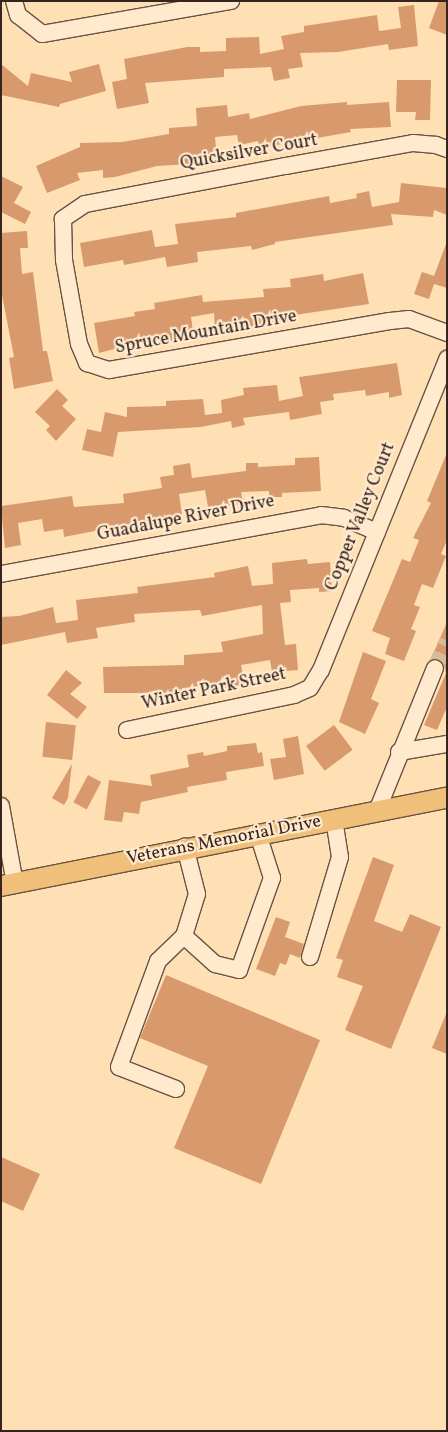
<!DOCTYPE html>
<style>
body{margin:0}
#map{position:relative;width:448px;height:1432px;overflow:hidden;background:#ffdfb4;font-family:Vollkorn,serif}
div>[style]{position:absolute}
[style*='--x']{left:calc(var(--x)*1px);top:calc(var(--y)*1px);width:calc(var(--w)*1px);rotate:calc(var(--a)*1deg)}
.building>*{inset:0;background:#d89a6d;transform-origin:0 0}
.minor-tunnel>*{height:16px;margin-top:-8px;transform-origin:0;background:repeating-linear-gradient(90deg,#d7ba96 0 16px,transparent 0 24px)}
.roads{filter:drop-shadow(1px 0 #685344) drop-shadow(-1px 0 #685344) drop-shadow(0 1px #685344) drop-shadow(0 -1px #685344)}
.minor>*{height:16px;margin:-8px;padding:0 8px;transform-origin:8px;border-radius:8px;background:#ffeace}
.major>*{height:20px;margin:-10px;padding:0 10px;transform-origin:10px;border-radius:10px;background:#f0c07a}
span{translate:-50% -50%;white-space:nowrap;text-align:center;line-height:1.15;-webkit-text-stroke:4.5px #ffeace;paint-order:stroke}
.street-label{font-size:18px;color:#36241e}
.frame{position:absolute;inset:0;border:2px solid #36241e;pointer-events:none}
</style>
<div id="map">
<div class="building">
<div style="clip-path:polygon(439px 1px,447px 1px,447px 35px,429px 28px)"></div>
<div style="clip-path:polygon(414px 5px,418px 46px,389px 50px,388px 44px,338px 52px,300px 53px,303px 67px,288px 69px,290px 78px,274px 81px,271px 67px,224px 69px,224px 77px,145px 83px,149px 103px,117px 109px,112px 82px,127px 79px,124px 59px,187px 47px,200px 47px,200px 52px,226px 51px,226px 38px,259px 37px,260px 54px,284px 49px,281px 36px,304px 32px,304px 26px,377px 15px,379px 31px,401px 28px,398px 7px)"></div>
<div style="clip-path:polygon(1px 64px,28px 86px,31px 73px,72px 82px,69px 72px,99px 64px,106px 91px,60px 104px,59px 107px,1px 95px)"></div>
<div style="clip-path:polygon(397px 80px,431px 80px,430px 120px,415px 120px,416px 112px,396px 112px)"></div>
<div style="clip-path:polygon(347px 102px,347px 105px,389px 102px,391px 127px,350px 129px,351px 132px,260px 148px,258px 141px,239px 145px,237px 135px,215px 137px,217px 158px,191px 160px,191px 164px,157px 166px,115px 177px,103px 178px,103px 170px,77px 173px,80px 180px,47px 193px,36px 166px,80px 147px,80px 143px,122px 142px,169px 134px,169px 128px,197px 126px,196px 108px,227px 105px,228px 117px,249px 113px,250px 119px,301px 106px)"></div>
<div style="clip-path:polygon(1px 176px,23px 187px,14px 203px,31px 212px,25px 224px,1px 212px)"></div>
<div style="clip-path:polygon(401px 183px,447px 188px,447px 215px,434px 210px,433px 217px,391px 214px,393px 225px,275px 242px,275px 244px,252px 250px,251px 246px,197px 252px,198px 262px,167px 267px,165px 257px,124px 265px,123px 260px,84px 267px,80px 243px,152px 230px,155px 247px,178px 244px,175px 224px,236px 217px,236px 213px,329px 196px,330px 203px,357px 198px,356px 194px,369px 191px,372px 207px,399px 202px)"></div>
<div style="clip-path:polygon(27px 231px,28px 248px,20px 248px,22px 274px,33px 272px,43px 351px,47px 351px,53px 381px,14px 389px,9px 358px,14px 357px,1px 290px,1px 233px)"></div>
<div style="clip-path:polygon(446px 244px,447px 288px,434px 284px,429px 299px,414px 294px,422px 272px,434px 276px)"></div>
<div style="clip-path:polygon(363px 273px,369px 304px,288px 316px,289px 322px,238px 328px,237px 325px,215px 327px,214px 313px,191px 317px,194px 338px,159px 343px,158px 335px,133px 339px,134px 344px,99px 353px,94px 323px,135px 316px,134px 312px,155px 309px,154px 303px,202px 295px,203px 302px,264px 297px,263px 289px,291px 287px,290px 279px,323px 274px,324px 281px)"></div>
<div style="clip-path:polygon(397px 363px,402px 395px,389px 398px,389px 392px,366px 396px,365px 390px,333px 394px,334px 400px,320px 402px,322px 414px,290px 420px,289px 412px,243px 418px,245px 425px,232px 428px,231px 421px,201px 427px,118px 432px,113px 457px,82px 450px,87px 429px,101px 432px,105px 412px,127px 417px,127px 407px,166px 406px,166px 401px,203px 399px,205px 415px,222px 413px,221px 400px,244px 395px,243px 388px,277px 385px,279px 401px,303px 396px,299px 377px)"></div>
<div style="clip-path:polygon(57px 389px,68px 400px,62px 406px,76px 419px,56px 441px,46px 430px,50px 426px,35px 412px)"></div>
<div style="clip-path:polygon(446px 455px,447px 540px,441px 554px,446px 556px,433px 588px,422px 584px,414px 605px,420px 607px,411px 629px,416px 631px,404px 661px,385px 654px,390px 638px,372px 631px,402px 559px,410px 562px,419px 540px,413px 538px,431px 503px,427px 501px)"></div>
<div style="clip-path:polygon(319px 457px,321px 491px,282px 493px,282px 497px,269px 497px,269px 491px,241px 492px,243px 504px,208px 507px,205px 490px,179px 494px,182px 514px,64px 537px,63px 529px,44px 532px,42px 519px,18px 523px,21px 545px,5px 548px,1px 506px,72px 496px,74px 507px,124px 503px,123px 494px,162px 488px,160px 477px,174px 475px,173px 466px,190px 463px,192px 478px,246px 471px,246px 463px,258px 463px,258px 467px,295px 465px,295px 458px)"></div>
<div style="clip-path:polygon(307px 559px,308px 564px,330px 562px,332px 591px,319px 592px,319px 588px,290px 590px,291px 602px,280px 603px,285px 645px,296px 644px,298px 670px,272px 672px,270px 660px,241px 665px,245px 684px,216px 690px,208px 691px,207px 686px,182px 688px,183px 693px,104px 693px,103px 667px,184px 665px,184px 655px,223px 652px,221px 642px,263px 634px,262px 605px,202px 616px,200px 610px,134px 614px,135px 622px,96px 628px,98px 638px,67px 643px,65px 632px,1px 645px,1px 617px,19px 616px,53px 607px,56px 623px,78px 620px,76px 600px,138px 593px,137px 587px,215px 577px,214px 573px,248px 566px,252px 586px,273px 584px,272px 563px)"></div>
<div style="clip-path:polygon(447px 622px,447px 707px,437px 730px,424px 725px,446px 673px,443px 662px,431px 659px)"></div>
<div style="clip-path:polygon(363px 652px,386px 661px,371px 699px,379px 703px,365px 734px,339px 722px)"></div>
<div style="clip-path:polygon(66px 670px,82px 683px,70px 694px,87px 707px,77px 719px,47px 695px)"></div>
<div style="left:46px;top:722px;width:30px;height:35px;rotate:6deg"></div>
<div style="left:334px;top:725px;width:31px;height:35px;rotate:53deg"></div>
<div style="clip-path:polygon(298px 736px,304px 774px,274px 780px,270px 759px,286px 757px,283px 739px)"></div>
<div style="clip-path:polygon(256px 743px,258px 753px,262px 752px,264px 766px,226px 772px,227px 780px,187px 787px,188px 792px,141px 802px,139px 814px,124px 812px,122px 822px,104px 820px,109px 780px,152px 786px,150px 775px,189px 767px,187px 755px,203px 752px,204px 756px,227px 751px,227px 746px)"></div>
<div style="clip-path:polygon(72px 764px,68px 798px,64px 805px,52px 798px)"></div>
<div style="left:88px;top:775px;width:15px;height:31px;rotate:28deg"></div>
<div style="clip-path:polygon(373px 857px,394px 865px,374px 921px,402px 932px,410px 914px,441px 927px,391px 1049px,345px 1030px,363px 986px,337px 977px,343px 960px,336px 958px)"></div>
<div style="clip-path:polygon(276px 917px,290px 922px,285px 937px,304px 944px,300px 958px,290px 954px,286px 965px,280px 963px,275px 976px,256px 969px)"></div>
<div style="clip-path:polygon(166px 975px,320px 1040px,261px 1184px,174px 1148px,208px 1066px,140px 1038px)"></div>
<div style="clip-path:polygon(446px 1014px,447px 1014px,447px 1054px,432px 1048px)"></div>
<div style="clip-path:polygon(1px 1157px,40px 1174px,23px 1211px,1px 1201px)"></div>
</div>
<div class="minor-tunnel">
<div style="--x:435;--y:668;--w:30;--a:-66"></div>
</div>
<div class="roads">
<div class="minor">
<div style="--x:14;--y:1;--w:15;--a:74"></div>
<div style="--x:18;--y:15;--w:31;--a:38"></div>
<div style="--x:42;--y:34;--w:192;--a:-9.9"></div>
<div style="--x:447;--y:149;--w:12;--a:-160"></div>
<div style="--x:436;--y:145;--w:23;--a:-175"></div>
<div style="--x:413;--y:143;--w:130;--a:169.8"></div>
<div style="--x:285;--y:166;--w:204;--a:169.2"></div>
<div style="--x:85;--y:204;--w:27;--a:146"></div>
<div style="--x:63;--y:219;--w:41;--a:88.6"></div>
<div style="--x:64;--y:260;--w:85;--a:79.9"></div>
<div style="--x:79;--y:344;--w:21;--a:67"></div>
<div style="--x:87;--y:363;--w:23;--a:18"></div>
<div style="--x:109;--y:370;--w:285;--a:-9.9"></div>
<div style="--x:390;--y:321;--w:19;--a:-6"></div>
<div style="--x:409;--y:319;--w:40;--a:20.2"></div>
<div style="--x:1;--y:574;--w:325;--a:-10.4"></div>
<div style="--x:321;--y:515;--w:23;--a:7"></div>
<div style="--x:344;--y:518;--w:36;--a:23"></div>
<div style="--x:127;--y:730;--w:171;--a:-11.8"></div>
<div style="--x:294;--y:695;--w:17;--a:-24"></div>
<div style="--x:310;--y:688;--w:21;--a:-59"></div>
<div style="--x:321;--y:670;--w:336;--a:-67.9"></div>
<div style="--x:399;--y:752;--w:49;--a:-9.5"></div>
<div style="--x:1;--y:806;--w:79;--a:79.8"></div>
<div style="--x:377;--y:811;--w:154;--a:-67.9"></div>
<div style="--x:184;--y:936;--w:42;--a:42.1"></div>
<div style="--x:215;--y:964;--w:25;--a:14"></div>
<div style="--x:239;--y:970;--w:98;--a:-70.3"></div>
<div style="--x:272;--y:878;--w:46;--a:-107.7"></div>
<div style="--x:310;--y:957;--w:104;--a:-73.3"></div>
<div style="--x:340;--y:857;--w:38;--a:-99"></div>
<div style="--x:176;--y:1089;--w:61;--a:-158.9"></div>
<div style="--x:119;--y:1067;--w:113;--a:-69.8"></div>
<div style="--x:158;--y:961;--w:36;--a:-44"></div>
<div style="--x:184;--y:936;--w:44;--a:-72.8"></div>
<div style="--x:197;--y:894;--w:49;--a:-104.3"></div>
</div>
<div class="major">
<div style="--x:1;--y:886;--w:455;--a:-11.2"></div>
</div>
</div>
<div class="street-label">
<span style="left:249px;top:153px;rotate:-10deg">Quicksilver Court</span>
<span style="left:206px;top:333px;rotate:-10deg">Spruce Mountain Drive</span>
<span style="left:361px;top:517px;rotate:-68deg">Copper Valley Court</span>
<span style="left:186px;top:519px;rotate:-11deg">Guadalupe River Drive</span>
<span style="left:214px;top:690px;rotate:-12deg">Winter Park Street</span>
<span style="left:224px;top:841px;rotate:-11deg">Veterans Memorial Drive</span>
</div>
<div class="frame"></div>
</div>
